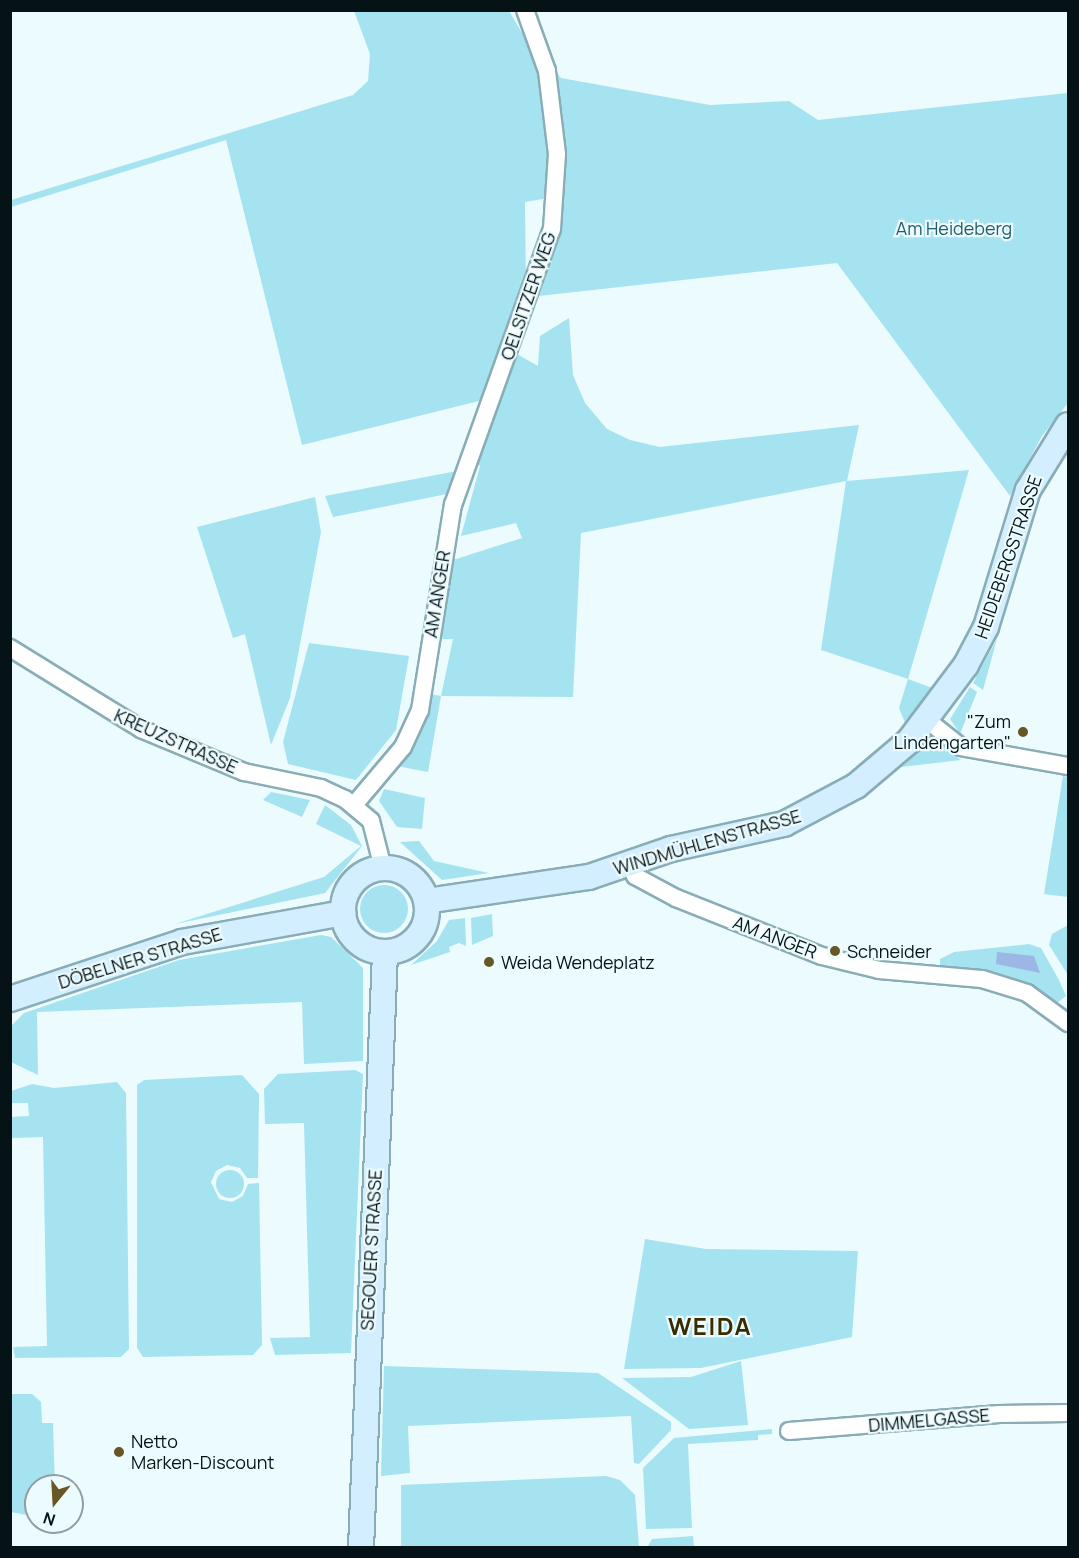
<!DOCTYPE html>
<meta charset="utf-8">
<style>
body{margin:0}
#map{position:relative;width:1079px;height:1558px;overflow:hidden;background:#ecfbfe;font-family:Manrope,sans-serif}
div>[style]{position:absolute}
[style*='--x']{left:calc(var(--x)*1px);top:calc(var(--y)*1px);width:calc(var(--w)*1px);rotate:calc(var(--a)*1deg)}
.green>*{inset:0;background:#a5e3f1}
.round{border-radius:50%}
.water>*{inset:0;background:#9cb7e6}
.roads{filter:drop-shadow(2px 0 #89adb6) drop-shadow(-2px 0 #89adb6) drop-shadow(0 2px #89adb6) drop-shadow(0 -2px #89adb6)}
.street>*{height:16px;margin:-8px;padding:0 8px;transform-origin:8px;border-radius:8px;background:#fff}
.secondary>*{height:24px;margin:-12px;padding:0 12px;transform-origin:12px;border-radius:12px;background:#d2eeff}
.secondary>.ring{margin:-12px;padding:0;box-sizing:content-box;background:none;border:24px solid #d2eeff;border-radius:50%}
.dots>*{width:16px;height:16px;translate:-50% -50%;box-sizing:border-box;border:3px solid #ecfbfe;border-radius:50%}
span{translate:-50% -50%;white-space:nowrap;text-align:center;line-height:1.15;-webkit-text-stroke:4.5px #ecfbfe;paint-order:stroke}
.park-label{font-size:18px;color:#235d69}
.street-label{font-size:18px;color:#061316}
.poi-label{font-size:18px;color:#061316}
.right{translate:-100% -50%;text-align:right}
.left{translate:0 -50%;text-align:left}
.district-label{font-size:24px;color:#382c01;font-weight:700;letter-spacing:1.5px}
.frame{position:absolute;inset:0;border:12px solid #061316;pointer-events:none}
.north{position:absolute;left:24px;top:1474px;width:60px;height:60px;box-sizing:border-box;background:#ecfbfe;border:2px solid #909ea1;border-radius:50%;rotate:198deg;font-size:16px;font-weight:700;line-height:24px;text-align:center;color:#061316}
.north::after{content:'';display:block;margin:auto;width:21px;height:27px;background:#665724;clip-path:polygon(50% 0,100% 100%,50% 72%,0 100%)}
</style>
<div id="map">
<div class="green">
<div style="clip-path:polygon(354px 11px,509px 11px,534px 53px,545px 103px,549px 198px,525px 202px,526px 289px,483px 400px,302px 445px,226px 140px,11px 207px,11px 200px,353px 95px,368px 81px,370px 54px)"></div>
<div style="clip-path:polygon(553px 68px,561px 78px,710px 105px,789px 101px,818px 120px,1068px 93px,1068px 403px,1042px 436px,1010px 496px,837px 263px,539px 296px,560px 234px,563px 202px,563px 116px)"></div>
<div style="clip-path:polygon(569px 318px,573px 375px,585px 403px,607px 429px,630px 440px,660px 447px,859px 425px,847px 481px,969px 470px,908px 679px,935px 689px,906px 725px,899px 708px,908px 679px,821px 650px,846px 481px,581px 533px,573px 697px,441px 696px,428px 772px,397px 766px,415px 744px,430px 694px,441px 696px,453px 639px,437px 639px,450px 561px,522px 538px,516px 523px,461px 536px,480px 466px,475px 461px,511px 366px,517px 354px,538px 366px,540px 336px)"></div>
<div style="clip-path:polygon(457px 471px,447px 494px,333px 517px,325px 496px)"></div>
<div style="clip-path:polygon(315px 497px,321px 532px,290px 698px,271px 745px,245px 634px,233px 638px,197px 527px)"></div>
<div style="clip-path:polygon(997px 639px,983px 690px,973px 683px)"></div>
<div style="clip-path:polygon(309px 643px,409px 656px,396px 730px,356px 780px,288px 764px,283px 742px)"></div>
<div style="clip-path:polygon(970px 687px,977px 692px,960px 734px,950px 719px)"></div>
<div style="clip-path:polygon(928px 743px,939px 744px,961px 760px,901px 767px)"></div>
<div style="clip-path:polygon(1063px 776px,1068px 777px,1068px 897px,1044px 894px)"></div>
<div style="clip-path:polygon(384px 789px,425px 798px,422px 829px,397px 827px,379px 801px)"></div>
<div style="clip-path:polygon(271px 792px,310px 800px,302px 817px,263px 800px)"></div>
<div style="clip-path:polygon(325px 805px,351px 825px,362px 846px,325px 893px,175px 924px,324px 877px,361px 846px,316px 824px)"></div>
<div style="clip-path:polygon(419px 841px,434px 861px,489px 873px,442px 880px,400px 842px)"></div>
<div class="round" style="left:360px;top:885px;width:48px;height:48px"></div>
<div style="clip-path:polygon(492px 914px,493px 936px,472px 945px,471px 918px)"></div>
<div style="clip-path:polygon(465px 918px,466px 946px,459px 943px,449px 947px,450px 952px,411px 965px,437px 941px,449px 920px)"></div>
<div style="clip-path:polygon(1068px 925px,1068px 975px,1049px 945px,1052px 934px)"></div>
<div style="clip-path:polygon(321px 935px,331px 937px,363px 968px,363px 1061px,304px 1064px,302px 1002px,37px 1012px,38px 1075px,11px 1062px,11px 1026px,24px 1013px,179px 960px)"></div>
<div style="clip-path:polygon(1029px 944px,1041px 948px,1059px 980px,1066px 996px,1057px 1003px,975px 970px,940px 966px,940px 959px,954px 952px)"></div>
<div style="clip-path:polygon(355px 1070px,363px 1074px,351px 1353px,275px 1355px,270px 1338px,310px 1337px,304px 1123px,265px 1124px,264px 1089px,278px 1074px)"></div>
<div style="clip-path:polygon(242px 1075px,259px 1094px,258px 1178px,247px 1178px,240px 1168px,227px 1165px,216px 1171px,211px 1182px,219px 1199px,232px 1202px,243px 1196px,248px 1184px,259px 1183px,262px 1345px,253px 1355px,143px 1357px,137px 1348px,137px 1085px,144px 1080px)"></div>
<div style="clip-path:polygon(117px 1082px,126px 1093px,129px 1349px,121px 1357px,15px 1358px,13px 1347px,47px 1346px,43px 1137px,11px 1138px,11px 1117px,29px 1116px,28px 1103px,11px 1103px,11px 1091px,32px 1084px,54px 1088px)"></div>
<div class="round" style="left:216px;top:1170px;width:28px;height:28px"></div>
<div style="clip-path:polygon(645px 1239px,706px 1249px,858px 1251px,852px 1337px,701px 1368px,624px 1369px)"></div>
<div style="clip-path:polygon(741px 1361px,748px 1425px,689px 1429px,622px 1378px,691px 1377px)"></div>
<div style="clip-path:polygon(384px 1366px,598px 1373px,671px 1422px,671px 1430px,639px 1464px,634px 1463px,631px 1416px,408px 1426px,410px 1473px,381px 1476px)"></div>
<div style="clip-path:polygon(11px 1394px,32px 1394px,41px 1402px,42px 1423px,53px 1423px,55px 1486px,36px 1486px,36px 1517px,11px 1512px)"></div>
<div style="clip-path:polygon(772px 1429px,772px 1434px,758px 1435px,758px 1440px,688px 1444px,692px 1528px,646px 1529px,643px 1468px,674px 1438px)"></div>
<div style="clip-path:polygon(606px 1476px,620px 1480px,635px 1495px,639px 1547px,401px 1547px,401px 1485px)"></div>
<div style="clip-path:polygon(693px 1536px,694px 1547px,648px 1546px,652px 1539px)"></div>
</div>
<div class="water">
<div style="clip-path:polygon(997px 952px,1034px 956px,1040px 973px,996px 964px)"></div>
</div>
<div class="roads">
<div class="street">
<div style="--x:10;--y:648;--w:154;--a:31.7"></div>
<div style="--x:141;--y:729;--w:112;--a:22.7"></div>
<div style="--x:244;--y:772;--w:79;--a:11.7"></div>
<div style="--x:321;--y:788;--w:26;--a:25"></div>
<div style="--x:345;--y:799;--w:34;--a:40"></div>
<div style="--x:371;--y:821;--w:49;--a:75.7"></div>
<div style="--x:927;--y:720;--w:43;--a:38.5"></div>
<div style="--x:961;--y:747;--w:109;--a:10.1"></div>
<div style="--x:354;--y:805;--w:76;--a:-49.8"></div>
<div style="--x:403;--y:747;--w:41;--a:-65.3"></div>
<div style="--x:420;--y:710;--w:208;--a:-80.9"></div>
<div style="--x:453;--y:505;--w:293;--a:-70.3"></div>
<div style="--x:552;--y:229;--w:75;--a:-86.2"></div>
<div style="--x:557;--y:154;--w:84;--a:-96.9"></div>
<div style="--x:547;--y:71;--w:65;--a:-109.8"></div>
<div style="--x:629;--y:863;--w:14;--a:65"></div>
<div style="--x:635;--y:876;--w:47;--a:28.2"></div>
<div style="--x:676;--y:898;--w:157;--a:21.7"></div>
<div style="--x:822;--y:956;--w:59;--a:13.8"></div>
<div style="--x:879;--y:970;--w:103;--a:5"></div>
<div style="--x:982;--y:979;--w:47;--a:17.3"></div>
<div style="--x:1027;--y:993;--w:51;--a:36.2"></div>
<div style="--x:789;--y:1431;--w:211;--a:-4.6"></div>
<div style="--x:999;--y:1414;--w:69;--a:-0.8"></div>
</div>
<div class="secondary">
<div class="ring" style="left:343px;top:868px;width:60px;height:60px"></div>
<div style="--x:426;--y:901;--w:165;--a:-8.4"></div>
<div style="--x:589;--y:877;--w:87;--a:-18.9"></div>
<div style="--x:671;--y:849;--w:116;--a:-12.5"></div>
<div style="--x:784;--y:824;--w:81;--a:-27.8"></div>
<div style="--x:856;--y:786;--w:70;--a:-40.3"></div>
<div style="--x:909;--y:741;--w:95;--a:-53.1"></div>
<div style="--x:966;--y:665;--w:43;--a:-62.2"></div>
<div style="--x:986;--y:627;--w:143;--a:-73"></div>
<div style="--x:1028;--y:490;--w:76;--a:-58.4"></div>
<div style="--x:10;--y:999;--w:181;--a:-18.3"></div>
<div style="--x:182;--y:942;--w:164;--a:-10.2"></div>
<div style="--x:361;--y:1548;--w:596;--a:-87.69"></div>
</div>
</div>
<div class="dots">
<div style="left:1023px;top:732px;background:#665724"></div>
<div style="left:835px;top:951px;background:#665724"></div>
<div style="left:489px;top:962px;background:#665724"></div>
<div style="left:119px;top:1452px;background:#665724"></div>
</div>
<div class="park-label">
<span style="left:954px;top:228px">Am Heideberg</span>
</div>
<div class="street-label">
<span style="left:528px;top:296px;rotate:-71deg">OELSITZER WEG</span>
<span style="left:1008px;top:557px;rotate:-71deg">HEIDEBERGSTRASSE</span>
<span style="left:437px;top:594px;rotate:-81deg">AM ANGER</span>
<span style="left:176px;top:741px;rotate:24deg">KREUZSTRASSE</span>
<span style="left:707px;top:842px;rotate:-16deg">WINDMÜHLENSTRASSE</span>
<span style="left:775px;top:937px;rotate:21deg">AM ANGER</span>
<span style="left:140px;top:958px;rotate:-17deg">DÖBELNER STRASSE</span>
<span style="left:371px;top:1250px;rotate:-87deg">SEGOUER STRASSE</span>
<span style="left:929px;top:1420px;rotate:-5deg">DIMMELGASSE</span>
</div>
<div class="poi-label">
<span class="right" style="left:1011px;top:732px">"Zum<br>Lindengarten"</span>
<span class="left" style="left:847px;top:951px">Schneider</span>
<span class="left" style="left:501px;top:962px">Weida Wendeplatz</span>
<span class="left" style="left:131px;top:1452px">Netto<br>Marken-Discount</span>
</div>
<div class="district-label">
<span style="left:710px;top:1326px">WEIDA</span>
</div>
<div class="frame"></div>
<div class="north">N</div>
</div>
